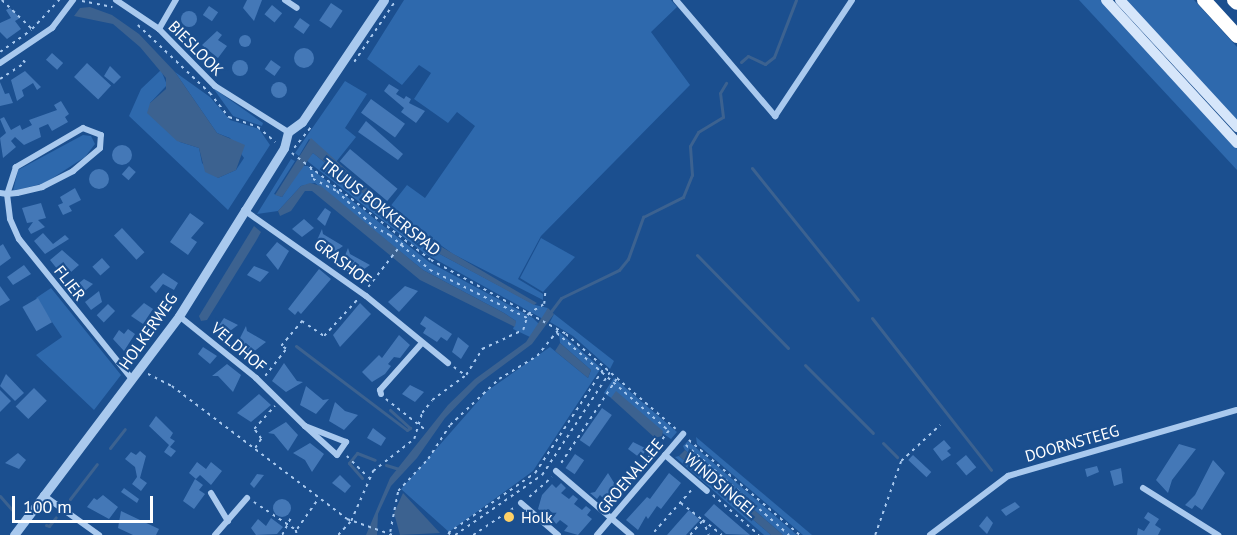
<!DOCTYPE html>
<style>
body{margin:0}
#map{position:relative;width:1237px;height:535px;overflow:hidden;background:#1b4f8f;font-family:"PT Sans",sans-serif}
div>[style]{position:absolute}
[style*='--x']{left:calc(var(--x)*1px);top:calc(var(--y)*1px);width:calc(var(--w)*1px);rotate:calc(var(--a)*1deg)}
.green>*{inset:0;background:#2e69ad}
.water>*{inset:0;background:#3c6290}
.stream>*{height:3px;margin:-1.5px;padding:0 1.5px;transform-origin:1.5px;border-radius:1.5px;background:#3c6290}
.building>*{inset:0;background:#4478b7;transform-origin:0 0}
.round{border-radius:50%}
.path>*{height:1.5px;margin-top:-0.75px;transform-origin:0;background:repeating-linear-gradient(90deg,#a9c9ee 0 3px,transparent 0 7.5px)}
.minor>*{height:6px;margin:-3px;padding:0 3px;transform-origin:3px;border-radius:3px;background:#a9c9ee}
.tertiary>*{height:9px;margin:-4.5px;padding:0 4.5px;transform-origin:4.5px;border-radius:4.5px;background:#a9c9ee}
.secondary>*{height:10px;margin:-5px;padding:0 5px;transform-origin:5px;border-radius:5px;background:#d6e6fa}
.motorway>*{height:14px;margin:-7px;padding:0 7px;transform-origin:7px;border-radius:7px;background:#fff}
.dots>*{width:16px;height:16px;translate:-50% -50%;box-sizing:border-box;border:3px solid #1b4f8f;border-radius:50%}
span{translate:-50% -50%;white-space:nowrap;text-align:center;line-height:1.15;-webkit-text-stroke:4.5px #1b4f8f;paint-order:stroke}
.street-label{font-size:16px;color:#fff}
.poi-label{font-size:16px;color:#fff}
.left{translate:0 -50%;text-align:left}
.scale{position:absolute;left:12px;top:496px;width:141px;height:27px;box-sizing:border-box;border:3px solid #fff;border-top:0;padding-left:8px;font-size:18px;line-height:21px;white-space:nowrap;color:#fff;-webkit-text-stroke:4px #1b4f8f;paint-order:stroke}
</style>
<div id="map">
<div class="green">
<div style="clip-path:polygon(404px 0,671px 0,677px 7px,651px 32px,690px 85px,541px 236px,518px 279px,543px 294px,543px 300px,453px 254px,389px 208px,407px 185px,425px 198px,475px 126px,457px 112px,448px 123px,414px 99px,431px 73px,419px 65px,402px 85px,367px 59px)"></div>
<div style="clip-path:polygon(1079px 0,1102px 0,1237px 147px,1237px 170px)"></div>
<div style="clip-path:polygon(1124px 0,1194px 0,1237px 47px,1237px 122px)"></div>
<div style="clip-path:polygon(161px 70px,167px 85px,150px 103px,180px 142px,199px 148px,202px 163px,218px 178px,236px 170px,244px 158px,230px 138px,217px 133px,175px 72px,210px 97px,230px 120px,259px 129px,270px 145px,228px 210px,129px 116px,141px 89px)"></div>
<div style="clip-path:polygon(345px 81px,367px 94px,345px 128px,356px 137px,336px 162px,309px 139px,299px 156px,295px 153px)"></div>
<div style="clip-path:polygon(213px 88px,263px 123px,262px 126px,233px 116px)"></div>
<div style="clip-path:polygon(83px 135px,91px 136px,95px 144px,85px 157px,45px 183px,13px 191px,18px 170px)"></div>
<div style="clip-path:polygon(313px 153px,436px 252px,535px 305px,548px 308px,543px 319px,424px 253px,306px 160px)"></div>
<div style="clip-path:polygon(291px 159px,295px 161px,274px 194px,282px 197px,302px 166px,308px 166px,429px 262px,533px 318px,539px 324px,530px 337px,513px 329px,516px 321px,504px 313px,423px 270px,315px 183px,301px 186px,278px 211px,257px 214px)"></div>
<div style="clip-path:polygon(541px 238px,575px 257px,543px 292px,520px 278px)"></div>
<div style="clip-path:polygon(51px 288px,121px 375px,94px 410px,36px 355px,62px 337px,36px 298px)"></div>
<div style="clip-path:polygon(554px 314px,614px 361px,610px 369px,573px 336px,550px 322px)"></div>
<div style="clip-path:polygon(559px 332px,601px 368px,533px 471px,449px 532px,401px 489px,487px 391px,550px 347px,588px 378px,591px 370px,560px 343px)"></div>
<div style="clip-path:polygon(614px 378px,677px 432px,671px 439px,604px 393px)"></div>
<div style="clip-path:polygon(696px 437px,812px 535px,803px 535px,697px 444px)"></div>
<div style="clip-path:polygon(688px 441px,797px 535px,783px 535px,685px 450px,683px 446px)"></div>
<div style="clip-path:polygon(679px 456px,771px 535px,764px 535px,675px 457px)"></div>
</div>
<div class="water">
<div style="clip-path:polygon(90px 7px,112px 15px,139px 34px,175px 72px,217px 133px,245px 145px,236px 170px,218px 178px,205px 172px,199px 148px,177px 141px,147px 113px,150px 103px,166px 89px,166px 78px,140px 47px,113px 24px,74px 16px,80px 8px)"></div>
<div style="clip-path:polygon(311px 138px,391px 210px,440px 246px,537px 303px,534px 305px,436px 252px,313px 153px,282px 197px,275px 195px)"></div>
<div style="clip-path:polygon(310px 183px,321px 186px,423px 270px,504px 313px,516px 321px,515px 327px,420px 280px,312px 191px,305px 191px,291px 211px,280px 216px,278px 211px,301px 186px)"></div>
<div style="clip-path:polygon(254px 226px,261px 232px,256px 241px,207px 320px,201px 321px,199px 316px)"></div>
<div style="clip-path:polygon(548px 308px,554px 314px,532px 344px,478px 384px,445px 418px,417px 458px,391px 486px,378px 514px,377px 535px,366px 535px,390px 478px,448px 405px,475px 379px,526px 342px)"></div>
<div style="clip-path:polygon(560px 343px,591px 370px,588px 378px,555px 351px)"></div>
<div style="clip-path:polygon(616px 391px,663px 431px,662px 436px,655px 438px,611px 398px)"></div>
<div style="clip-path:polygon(685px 450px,783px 535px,771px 535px,679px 456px)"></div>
<div style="clip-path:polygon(403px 493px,440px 533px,400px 535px,394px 513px)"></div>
</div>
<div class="stream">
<div style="--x:741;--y:62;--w:9;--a:-41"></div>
<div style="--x:748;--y:56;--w:19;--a:25"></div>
<div style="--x:765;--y:64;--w:11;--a:-38"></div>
<div style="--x:774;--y:57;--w:61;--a:-68.9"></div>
<div style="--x:752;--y:168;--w:169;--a:51.2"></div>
<div style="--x:697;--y:255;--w:130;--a:45.6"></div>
<div style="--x:549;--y:314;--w:20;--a:-53"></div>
<div style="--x:561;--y:298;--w:64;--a:-25.8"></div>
<div style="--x:619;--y:270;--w:14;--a:-51"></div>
<div style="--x:628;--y:259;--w:45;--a:-70.3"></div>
<div style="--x:643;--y:217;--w:45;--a:-26.6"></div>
<div style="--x:683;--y:197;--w:24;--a:-68"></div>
<div style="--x:692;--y:175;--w:29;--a:-94"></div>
<div style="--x:690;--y:146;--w:16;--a:-60"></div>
<div style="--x:698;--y:132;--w:29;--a:-31"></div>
<div style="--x:723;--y:117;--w:24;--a:-97"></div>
<div style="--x:720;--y:93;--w:12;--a:-59"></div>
<div style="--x:872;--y:318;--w:193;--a:51.9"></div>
<div style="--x:296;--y:346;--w:139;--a:37.1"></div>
<div style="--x:407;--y:430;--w:4;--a:-34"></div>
<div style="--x:410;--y:428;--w:27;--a:-138"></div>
<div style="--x:805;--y:365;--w:96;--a:45"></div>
<div style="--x:883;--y:443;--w:20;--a:45"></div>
<div style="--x:110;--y:448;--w:24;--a:-52"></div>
<div style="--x:386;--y:465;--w:17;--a:17"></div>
<div style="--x:362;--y:478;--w:20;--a:-131"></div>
<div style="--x:349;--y:463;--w:13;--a:-51"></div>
<div style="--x:357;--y:453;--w:19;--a:21"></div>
<div style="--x:0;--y:496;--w:18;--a:49"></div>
<div style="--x:70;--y:499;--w:44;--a:-52.4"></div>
<div style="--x:46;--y:525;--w:3;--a:18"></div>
<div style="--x:49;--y:526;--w:11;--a:-52"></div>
</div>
<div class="building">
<div style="clip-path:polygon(247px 0,262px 0,254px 21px,243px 8px)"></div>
<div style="left:331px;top:3px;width:14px;height:21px;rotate:34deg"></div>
<div style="left:272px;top:5px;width:13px;height:12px;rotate:39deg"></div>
<div style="left:209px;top:6px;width:11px;height:11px;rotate:34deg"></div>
<div style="clip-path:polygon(10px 8px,20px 18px,15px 21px,21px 29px,7px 39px,0 32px,0 23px,11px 18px,6px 10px)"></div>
<div class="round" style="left:181px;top:11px;width:16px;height:16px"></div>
<div style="left:300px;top:18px;width:12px;height:11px;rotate:35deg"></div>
<div style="clip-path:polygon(217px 31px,222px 35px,218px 40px,227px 46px,218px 58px,202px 45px)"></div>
<div class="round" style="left:239px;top:35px;width:12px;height:12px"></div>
<div class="round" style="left:294px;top:48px;width:20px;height:20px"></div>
<div style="left:52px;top:53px;width:15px;height:9px;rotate:42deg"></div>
<div class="round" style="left:232px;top:60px;width:16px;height:16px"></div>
<div style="left:271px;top:60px;width:12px;height:11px;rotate:35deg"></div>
<div style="left:87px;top:63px;width:33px;height:19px;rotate:43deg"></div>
<div style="clip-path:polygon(110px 66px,121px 77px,114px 84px,104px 76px)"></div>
<div style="clip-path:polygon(25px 71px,41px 87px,37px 90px,33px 83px,22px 90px,24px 96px,17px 101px,11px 80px)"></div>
<div class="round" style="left:271px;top:82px;width:16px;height:16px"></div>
<div style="clip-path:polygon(0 82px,5px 94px,9px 93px,13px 103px,0 106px)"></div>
<div style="clip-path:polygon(389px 84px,399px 90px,396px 94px,404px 99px,406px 96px,411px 99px,409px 103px,425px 111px,416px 123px,401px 112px,404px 108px,384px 91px)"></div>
<div style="left:371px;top:99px;width:42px;height:17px;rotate:36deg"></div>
<div style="clip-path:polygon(61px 101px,69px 114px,65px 117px,68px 122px,52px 131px,48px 124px,39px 128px,41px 137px,24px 145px,15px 137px,11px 141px,16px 147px,3px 158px,0 138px,6px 133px,0 119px,4px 117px,11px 130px,20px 125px,22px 130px,32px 125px,29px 120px,57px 110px,54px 105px)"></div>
<div style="clip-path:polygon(366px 121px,403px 154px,398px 160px,358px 132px)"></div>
<div class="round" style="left:112px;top:145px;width:20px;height:20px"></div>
<div style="left:350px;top:149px;width:62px;height:16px;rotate:40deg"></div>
<div style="left:129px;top:166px;width:9px;height:11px;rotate:41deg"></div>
<div class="round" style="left:89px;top:169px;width:20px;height:20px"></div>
<div style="clip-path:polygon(75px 188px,81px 200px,69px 206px,72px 211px,63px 215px,58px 205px,63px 203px,60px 197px)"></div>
<div style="clip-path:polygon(41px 203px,46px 218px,38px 220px,45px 227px,31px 234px,28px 229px,33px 222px,27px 223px,22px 208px)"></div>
<div style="clip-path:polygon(325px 208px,331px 212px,325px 226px,317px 219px)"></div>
<div style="clip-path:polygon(190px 213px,204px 223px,191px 238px,197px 242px,188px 255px,170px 242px)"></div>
<div style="clip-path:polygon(304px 219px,314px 228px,302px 237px,292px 229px)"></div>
<div style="left:122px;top:228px;width:33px;height:11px;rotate:47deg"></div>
<div style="clip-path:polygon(322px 229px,323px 234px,343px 246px,328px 257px,314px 247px)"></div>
<div style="clip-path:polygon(43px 233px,53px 244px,65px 235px,69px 239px,45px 254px,34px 241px)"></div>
<div style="clip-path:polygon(277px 242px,289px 251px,278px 270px,266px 255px)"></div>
<div style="clip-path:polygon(3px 244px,11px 258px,0 266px,0 246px)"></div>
<div style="clip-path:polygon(348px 248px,350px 254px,370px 265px,354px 276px,341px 266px)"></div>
<div style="clip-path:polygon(62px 250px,79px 265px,71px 272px,66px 266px,58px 270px,50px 260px)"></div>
<div style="left:102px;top:258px;width:12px;height:13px;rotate:48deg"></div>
<div style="clip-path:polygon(24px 265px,31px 274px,13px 285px,7px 277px)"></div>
<div style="clip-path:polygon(254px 266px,269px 272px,260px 282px,247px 275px)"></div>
<div style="clip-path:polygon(319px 269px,331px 279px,301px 314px,298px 311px,295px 315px,288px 309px)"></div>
<div style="clip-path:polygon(163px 273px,178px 283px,174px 290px,163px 284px,156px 293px,150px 287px)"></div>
<div style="clip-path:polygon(84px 279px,93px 284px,79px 296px,73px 288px)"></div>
<div style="clip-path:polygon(0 286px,10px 300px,0 306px)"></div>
<div style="clip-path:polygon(405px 286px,418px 291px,399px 312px,388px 302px)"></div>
<div style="clip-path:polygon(99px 291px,102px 302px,91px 310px,85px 302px)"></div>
<div style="left:38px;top:298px;width:28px;height:18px;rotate:60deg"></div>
<div style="clip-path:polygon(144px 303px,153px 309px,143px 324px,131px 316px)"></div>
<div style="clip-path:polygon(360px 303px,371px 314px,340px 347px,333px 335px)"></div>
<div style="left:108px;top:304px;width:10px;height:16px;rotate:45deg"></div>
<div style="clip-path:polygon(425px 316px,452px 334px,447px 341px,441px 337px,437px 342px,423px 333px,426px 328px,420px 324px)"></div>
<div style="clip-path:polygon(224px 318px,238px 325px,222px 337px,215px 331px)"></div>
<div style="clip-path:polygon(246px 326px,247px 331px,266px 342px,251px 354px,237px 344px)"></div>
<div style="clip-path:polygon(128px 329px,135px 334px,124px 351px,113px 339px,119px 330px,124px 334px)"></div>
<div style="clip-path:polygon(399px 335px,410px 345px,400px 358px,394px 357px,388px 364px,391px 366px,385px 374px,372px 382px,362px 372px,379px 355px,382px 358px)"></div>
<div style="clip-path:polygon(458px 337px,469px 346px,461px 359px,452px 352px)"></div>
<div style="clip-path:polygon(203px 347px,217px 356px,210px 364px,198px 354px)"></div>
<div style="clip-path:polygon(284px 363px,297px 381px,303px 382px,286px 392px,272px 381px)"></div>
<div style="clip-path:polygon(227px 364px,241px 375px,233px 392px,218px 376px,212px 376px)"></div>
<div style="clip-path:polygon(6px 374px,24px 393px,15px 401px,0 386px)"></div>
<div style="clip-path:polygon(410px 385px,424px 392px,415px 402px,402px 394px)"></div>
<div style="clip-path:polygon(306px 386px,323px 400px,329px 399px,316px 414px,300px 405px)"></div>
<div style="left:34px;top:388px;width:18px;height:26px;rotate:45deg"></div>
<div style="clip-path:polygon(0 390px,11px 401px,0 412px)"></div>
<div style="clip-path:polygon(259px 394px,271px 405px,251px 422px,237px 413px)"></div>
<div style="clip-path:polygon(335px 402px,345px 411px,358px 415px,344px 430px,329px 421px)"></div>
<div style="left:602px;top:408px;width:12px;height:39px;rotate:35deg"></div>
<div style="clip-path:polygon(156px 416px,173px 433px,170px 438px,175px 441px,170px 447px,176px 451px,171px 457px,164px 452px,169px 445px,149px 426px)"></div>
<div style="clip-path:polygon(286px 422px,298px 435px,288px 451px,274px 434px,268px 433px)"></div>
<div style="clip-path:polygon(373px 428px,386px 438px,381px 446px,367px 438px)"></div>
<div style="clip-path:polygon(944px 440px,951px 448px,947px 451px,951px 455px,942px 461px,933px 449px)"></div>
<div style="clip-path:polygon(633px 442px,647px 449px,640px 458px,628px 449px)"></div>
<div style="clip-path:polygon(310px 443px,324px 454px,312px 472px,305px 460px,293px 453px)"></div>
<div style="clip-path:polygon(1179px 444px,1196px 449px,1172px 480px,1168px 493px,1156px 480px)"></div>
<div style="clip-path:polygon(140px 451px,146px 456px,140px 478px,147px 483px,141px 491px,132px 484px,137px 477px,135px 467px,125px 459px,131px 452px,136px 455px)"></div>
<div style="clip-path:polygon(18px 453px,26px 460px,19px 469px,5px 463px)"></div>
<div style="left:575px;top:454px;width:11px;height:17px;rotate:34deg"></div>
<div style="left:913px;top:455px;width:25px;height:7px;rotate:43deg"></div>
<div style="left:966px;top:455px;width:16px;height:13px;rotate:50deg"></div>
<div style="clip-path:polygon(1213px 460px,1225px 473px,1202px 510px,1195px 505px,1192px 509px,1185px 505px,1195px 495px)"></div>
<div style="clip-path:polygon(197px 462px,206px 469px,211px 462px,222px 471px,211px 485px,200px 475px,196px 479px,189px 473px)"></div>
<div style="clip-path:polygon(1097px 466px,1099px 472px,1087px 477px,1085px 469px)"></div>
<div style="clip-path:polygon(1121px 468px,1123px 483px,1114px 486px,1110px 471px)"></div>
<div style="clip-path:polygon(608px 473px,616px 486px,604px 499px,600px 495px,597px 499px,590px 493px,595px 492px)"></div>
<div style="clip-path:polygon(669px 473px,681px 483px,661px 509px,657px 506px,648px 519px,646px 516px,638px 530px,626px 520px,647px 497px,650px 499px)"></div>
<div style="clip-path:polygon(257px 474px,264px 475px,254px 488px,250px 484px)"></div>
<div style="clip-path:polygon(340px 475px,351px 486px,345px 493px,332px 483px)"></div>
<div style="clip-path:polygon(195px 479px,203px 485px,199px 490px,205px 494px,194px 509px,183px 501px)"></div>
<div style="clip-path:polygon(561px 483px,566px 488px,561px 493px,569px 499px,573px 495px,578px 499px,574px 504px,582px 510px,586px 506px,591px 510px,587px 515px,592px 519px,578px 535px,564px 531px,568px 526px,560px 520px,556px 524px,551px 520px,555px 515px,548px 509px,543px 513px,538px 509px,542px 495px,552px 484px,556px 488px)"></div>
<div style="clip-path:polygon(124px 488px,139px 499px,137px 503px,121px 492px)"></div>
<div style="clip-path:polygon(103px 495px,118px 507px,109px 519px,87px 507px,94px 498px,97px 500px)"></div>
<div class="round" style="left:273px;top:499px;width:18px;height:18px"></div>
<div style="clip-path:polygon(1015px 502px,1020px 507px,1006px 516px,1001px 510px)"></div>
<div style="clip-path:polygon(714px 504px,736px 523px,750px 535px,726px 534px,704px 515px)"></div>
<div style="clip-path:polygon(689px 510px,700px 520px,695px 525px,686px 535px,667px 535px)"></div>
<div style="clip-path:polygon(121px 511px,159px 529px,156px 535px,133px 535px,118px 528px)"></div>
<div style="clip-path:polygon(1148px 512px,1159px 519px,1155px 525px,1161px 529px,1158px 535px,1137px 535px,1138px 528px,1144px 531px,1150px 522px,1144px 518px)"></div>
<div style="clip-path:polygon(987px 516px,993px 523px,987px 534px,979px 526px)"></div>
<div style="clip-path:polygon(271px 518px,283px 527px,277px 534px,256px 535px,251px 528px,258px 519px,266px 526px)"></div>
</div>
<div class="path">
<div style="--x:2;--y:0;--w:42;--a:44"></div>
<div style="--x:32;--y:29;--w:40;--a:-47"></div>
<div style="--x:82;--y:1;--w:31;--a:11"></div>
<div style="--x:138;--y:25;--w:99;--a:43.4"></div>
<div style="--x:210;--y:93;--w:31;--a:52"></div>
<div style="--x:229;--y:117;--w:31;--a:19"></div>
<div style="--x:258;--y:127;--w:23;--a:41"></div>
<div style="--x:0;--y:52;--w:38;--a:-35"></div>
<div style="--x:354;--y:62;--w:75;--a:-55.9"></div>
<div style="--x:0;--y:79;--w:30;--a:-33"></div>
<div style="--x:25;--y:63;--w:6;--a:-135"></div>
<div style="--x:294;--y:148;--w:26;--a:-51"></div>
<div style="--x:292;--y:153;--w:175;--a:37.6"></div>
<div style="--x:431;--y:260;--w:154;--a:28.7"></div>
<div style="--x:566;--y:334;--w:145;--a:40.8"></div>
<div style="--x:311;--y:167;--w:12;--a:81"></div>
<div style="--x:313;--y:179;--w:27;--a:27"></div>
<div style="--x:337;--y:191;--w:52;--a:44.2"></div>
<div style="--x:374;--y:227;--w:18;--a:27"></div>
<div style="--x:390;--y:235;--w:53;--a:41.2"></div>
<div style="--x:430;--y:270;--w:110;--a:26.3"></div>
<div style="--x:368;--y:287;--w:58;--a:-52"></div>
<div style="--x:557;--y:333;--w:149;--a:41.2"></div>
<div style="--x:669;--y:431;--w:60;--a:126.9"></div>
<div style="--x:454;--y:367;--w:14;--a:36"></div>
<div style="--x:148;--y:374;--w:27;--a:27"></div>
<div style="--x:172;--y:386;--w:220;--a:37.2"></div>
<div style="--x:347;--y:519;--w:49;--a:19.2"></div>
<div style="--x:265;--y:376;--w:34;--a:-52"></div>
<div style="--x:286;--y:349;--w:6;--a:-149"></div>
<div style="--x:281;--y:346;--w:33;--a:-50"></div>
<div style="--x:302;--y:321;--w:27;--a:34"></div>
<div style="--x:324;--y:336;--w:49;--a:-47.5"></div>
<div style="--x:386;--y:399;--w:52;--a:38"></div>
<div style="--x:689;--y:440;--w:146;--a:40.6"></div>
<div style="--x:686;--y:445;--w:137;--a:41.1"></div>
<div style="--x:255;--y:448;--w:11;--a:-56"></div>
<div style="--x:261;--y:439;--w:12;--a:-125"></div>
<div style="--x:254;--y:429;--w:31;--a:-48"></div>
<div style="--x:347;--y:456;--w:31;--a:45"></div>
<div style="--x:561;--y:463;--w:102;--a:-56.6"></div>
<div style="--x:713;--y:495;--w:61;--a:41"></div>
<div style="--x:529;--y:497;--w:30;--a:-41"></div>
<div style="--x:254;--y:502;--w:50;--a:33.7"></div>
<div style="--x:296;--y:530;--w:5;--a:79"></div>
<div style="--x:681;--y:503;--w:28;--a:38"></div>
<div style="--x:703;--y:520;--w:16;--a:68"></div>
<div style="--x:297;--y:529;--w:37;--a:-55"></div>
<div style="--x:390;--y:532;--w:42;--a:-79"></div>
<div style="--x:398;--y:491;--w:44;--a:-46.8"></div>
<div style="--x:428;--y:459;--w:40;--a:-57.1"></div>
<div style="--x:450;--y:425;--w:67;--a:-43.2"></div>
<div style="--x:499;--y:379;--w:44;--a:-31.2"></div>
<div style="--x:537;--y:356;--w:33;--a:-51"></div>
<div style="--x:654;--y:532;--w:59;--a:-48.4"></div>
<div style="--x:282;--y:535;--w:22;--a:-63"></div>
<div style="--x:338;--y:535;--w:19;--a:-47"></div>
<div style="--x:351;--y:521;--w:55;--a:-66.3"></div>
<div style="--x:373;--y:471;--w:52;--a:-38"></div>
<div style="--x:414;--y:439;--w:27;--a:-73"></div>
<div style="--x:422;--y:413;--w:16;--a:-52"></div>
<div style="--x:432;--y:400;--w:42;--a:-36.3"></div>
<div style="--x:466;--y:375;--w:31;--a:-58"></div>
<div style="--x:482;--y:349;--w:45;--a:-24.9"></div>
<div style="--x:523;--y:330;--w:17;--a:-73"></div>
<div style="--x:528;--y:314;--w:19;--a:-32"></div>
<div style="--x:544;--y:304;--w:12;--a:-85"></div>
<div style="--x:450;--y:535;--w:3;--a:-135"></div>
<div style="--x:448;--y:533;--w:106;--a:-34.6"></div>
<div style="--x:535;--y:473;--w:126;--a:-56.7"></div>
<div style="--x:455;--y:535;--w:106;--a:-34.6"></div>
<div style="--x:542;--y:475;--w:123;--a:-56.6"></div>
<div style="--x:473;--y:535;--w:50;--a:-33.7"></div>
<div style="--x:690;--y:535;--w:20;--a:-49"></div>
<div style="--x:703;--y:520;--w:24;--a:38"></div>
<div style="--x:875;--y:535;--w:78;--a:-70.6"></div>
<div style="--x:901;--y:461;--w:53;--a:-42.7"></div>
</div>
<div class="minor">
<div style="--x:116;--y:0;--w:52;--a:34"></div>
<div style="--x:159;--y:29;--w:80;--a:45.5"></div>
<div style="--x:215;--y:86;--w:86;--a:32.2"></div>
<div style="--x:285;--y:0;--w:14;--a:34"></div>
<div style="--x:676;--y:0;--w:153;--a:49.5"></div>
<div style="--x:775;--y:116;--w:139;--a:-56.4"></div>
<div style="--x:159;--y:29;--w:34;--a:-60"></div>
<div style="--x:0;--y:63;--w:63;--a:-33.9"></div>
<div style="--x:52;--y:28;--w:35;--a:-53"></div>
<div style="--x:0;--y:193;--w:7;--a:8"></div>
<div style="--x:7;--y:194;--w:10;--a:-6"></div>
<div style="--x:17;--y:193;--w:26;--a:-13"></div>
<div style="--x:42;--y:187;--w:35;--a:-27"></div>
<div style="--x:73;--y:171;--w:35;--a:-40"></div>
<div style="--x:100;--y:148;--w:13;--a:-86"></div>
<div style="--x:101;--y:135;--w:19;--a:-159"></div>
<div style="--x:83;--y:128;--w:78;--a:149.8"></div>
<div style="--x:16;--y:167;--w:28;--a:108"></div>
<div style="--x:7;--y:194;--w:25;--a:83"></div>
<div style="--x:10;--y:219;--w:22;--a:66"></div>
<div style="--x:19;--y:239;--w:180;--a:51.1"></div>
<div style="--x:244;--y:210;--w:149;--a:35.2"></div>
<div style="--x:366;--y:296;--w:106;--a:39.3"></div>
<div style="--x:179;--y:316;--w:99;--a:38.8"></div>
<div style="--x:256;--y:378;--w:69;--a:44.4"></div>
<div style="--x:305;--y:426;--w:43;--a:42.2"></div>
<div style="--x:337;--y:455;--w:16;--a:-55"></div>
<div style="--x:346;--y:442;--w:44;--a:-158.7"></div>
<div style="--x:381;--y:394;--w:4;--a:-104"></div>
<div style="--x:380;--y:390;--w:62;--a:-48.3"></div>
<div style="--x:665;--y:455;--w:55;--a:40.6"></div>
<div style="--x:556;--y:471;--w:99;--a:40.5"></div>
<div style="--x:1143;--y:488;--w:89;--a:32.1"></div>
<div style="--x:211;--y:493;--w:33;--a:59"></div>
<div style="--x:43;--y:495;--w:69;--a:35.5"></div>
<div style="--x:521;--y:503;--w:49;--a:40.9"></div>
<div style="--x:215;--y:535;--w:49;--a:-49.1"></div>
<div style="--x:597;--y:535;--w:133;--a:-49.6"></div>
<div style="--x:930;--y:535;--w:98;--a:-37.1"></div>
<div style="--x:1008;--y:476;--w:238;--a:-16.1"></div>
</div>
<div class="tertiary">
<div style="--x:14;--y:535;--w:274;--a:-53"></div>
<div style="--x:179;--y:316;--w:198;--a:-58"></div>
<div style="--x:284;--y:148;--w:16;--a:-76"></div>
<div style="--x:288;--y:132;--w:17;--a:-36"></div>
<div style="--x:302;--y:122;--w:147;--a:-56.1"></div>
</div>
<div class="secondary">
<div style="--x:1106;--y:0;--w:194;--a:47.5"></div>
<div style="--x:1120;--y:0;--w:173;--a:47.3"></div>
</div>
<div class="motorway">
<div style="--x:1204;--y:0;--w:49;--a:47.5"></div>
<div style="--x:1234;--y:0;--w:4;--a:45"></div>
</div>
<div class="dots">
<div style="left:509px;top:517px;background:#ffd166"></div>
</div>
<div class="street-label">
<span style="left:196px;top:48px;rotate:45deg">BIESLOOK</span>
<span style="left:381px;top:207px;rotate:38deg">TRUUS BOKKERSPAD</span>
<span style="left:343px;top:262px;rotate:37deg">GRASHOF</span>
<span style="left:70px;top:283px;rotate:52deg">FLIER</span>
<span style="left:148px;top:331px;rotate:-55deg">HOLKERWEG</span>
<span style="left:239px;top:347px;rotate:40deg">VELDHOF</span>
<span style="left:1072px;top:443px;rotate:-16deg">DOORNSTEEG</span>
<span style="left:630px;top:476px;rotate:-50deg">GROENALLEE</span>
<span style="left:721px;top:485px;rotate:40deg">WINDSINGEL</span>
</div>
<div class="poi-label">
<span class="left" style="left:521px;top:517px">Holk</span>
</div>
<div class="scale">100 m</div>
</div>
